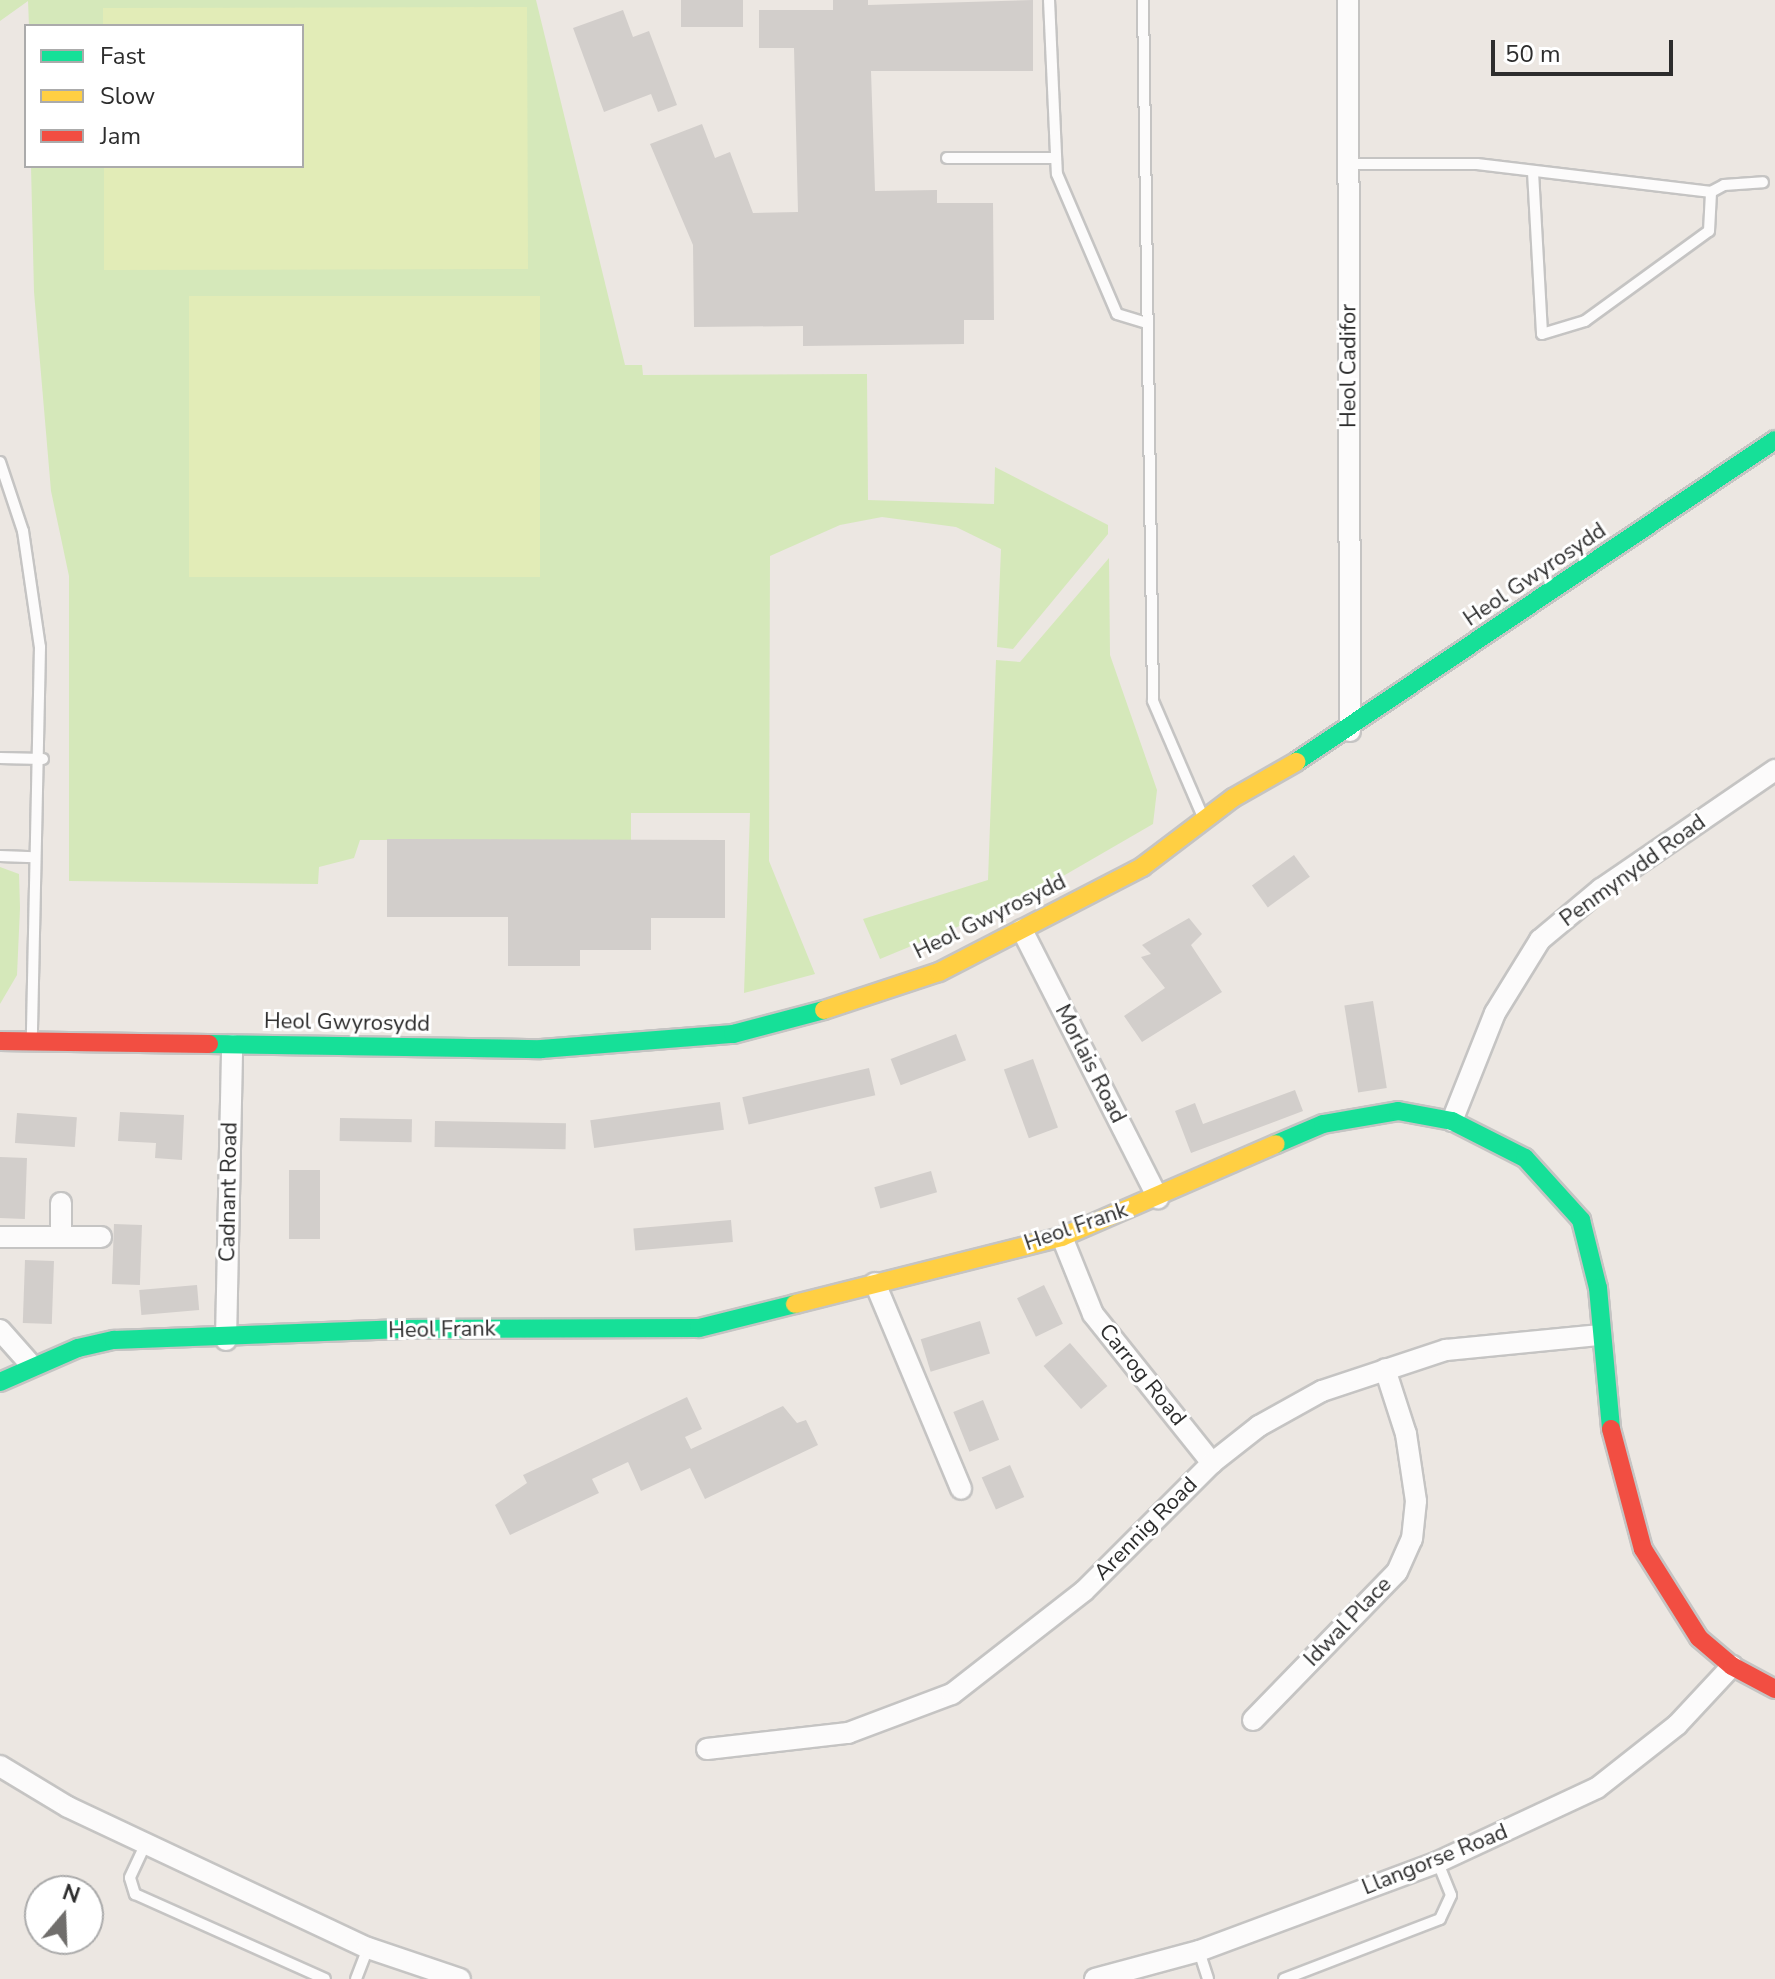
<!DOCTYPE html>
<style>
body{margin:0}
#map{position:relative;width:1775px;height:1979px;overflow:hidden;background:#ece7e2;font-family:"Nunito Sans",sans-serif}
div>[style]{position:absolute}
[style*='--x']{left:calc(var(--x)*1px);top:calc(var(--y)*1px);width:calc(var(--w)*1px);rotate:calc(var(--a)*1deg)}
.green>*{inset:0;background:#d5e8ba}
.pitch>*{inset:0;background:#e2ecb7;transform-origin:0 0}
.building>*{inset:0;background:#d2cecb;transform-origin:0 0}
.roads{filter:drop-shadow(2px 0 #c5c4c3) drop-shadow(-2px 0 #c5c4c3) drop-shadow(0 2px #c5c4c3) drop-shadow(0 -2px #c5c4c3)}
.lane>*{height:10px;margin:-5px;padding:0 5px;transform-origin:5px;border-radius:5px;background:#fcfbfb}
.street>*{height:20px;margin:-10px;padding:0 10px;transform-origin:10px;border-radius:10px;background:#fcfbfb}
.fast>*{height:18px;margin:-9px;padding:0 9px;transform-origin:9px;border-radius:9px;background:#16e098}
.slow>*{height:18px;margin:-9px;padding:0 9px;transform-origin:9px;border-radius:9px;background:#ffcf43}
.jam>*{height:18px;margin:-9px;padding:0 9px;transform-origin:9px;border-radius:9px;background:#f24e42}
span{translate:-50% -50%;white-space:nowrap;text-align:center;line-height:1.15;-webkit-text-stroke:6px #fff;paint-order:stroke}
.street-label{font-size:22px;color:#2d2d2d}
.legend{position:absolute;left:24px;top:24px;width:280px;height:144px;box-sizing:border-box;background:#fff;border:2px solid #ababab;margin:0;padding:10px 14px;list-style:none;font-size:24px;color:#2d2d2d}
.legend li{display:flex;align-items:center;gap:16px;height:40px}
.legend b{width:40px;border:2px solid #ababab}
.north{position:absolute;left:24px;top:1875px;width:80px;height:80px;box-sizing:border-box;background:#fff;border:2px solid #ababab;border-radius:50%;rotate:19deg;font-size:22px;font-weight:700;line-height:32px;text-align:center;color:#2d2d2d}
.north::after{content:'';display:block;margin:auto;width:28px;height:36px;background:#706e6c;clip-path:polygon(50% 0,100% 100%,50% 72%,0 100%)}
.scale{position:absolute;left:1491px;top:40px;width:182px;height:36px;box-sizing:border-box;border:4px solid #2d2d2d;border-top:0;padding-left:10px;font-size:24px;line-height:28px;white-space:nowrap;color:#2d2d2d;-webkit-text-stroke:6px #fff;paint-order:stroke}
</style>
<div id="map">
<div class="green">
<div style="clip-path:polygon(0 0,536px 0,625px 365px,642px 365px,643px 375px,867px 374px,868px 500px,994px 504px,995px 467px,1108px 525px,1108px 534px,1013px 649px,997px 647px,1001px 549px,956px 527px,882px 517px,840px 525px,770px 556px,769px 861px,815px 974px,744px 993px,750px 813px,631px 813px,631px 840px,360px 840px,354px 858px,319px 867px,318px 884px,69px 881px,69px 576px,51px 491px,34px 292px,31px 166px,302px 166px,302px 26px,29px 26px,28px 1px,0 21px)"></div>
<div style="clip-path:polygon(1109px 558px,1110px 655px,1157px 790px,1153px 824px,1020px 901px,880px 959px,863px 919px,988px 880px,996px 660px,1020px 662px)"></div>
<div style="clip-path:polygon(0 867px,19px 874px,20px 908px,17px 975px,0 1004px)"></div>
</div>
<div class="pitch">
<div style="clip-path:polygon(527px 7px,528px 269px,104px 270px,104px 166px,302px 166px,302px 26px,103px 26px,103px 8px)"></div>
<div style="left:189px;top:296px;width:351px;height:281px"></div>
</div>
<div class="building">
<div style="left:681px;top:0;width:62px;height:27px"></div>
<div style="clip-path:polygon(833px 0,868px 0,868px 5px,1033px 0,1033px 71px,871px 71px,875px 191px,937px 190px,937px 203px,993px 203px,994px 320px,964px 320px,964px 344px,803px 346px,803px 326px,694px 327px,693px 245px,650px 144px,702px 124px,715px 158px,730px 152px,753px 213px,798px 212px,794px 48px,759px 48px,759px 10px,833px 10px)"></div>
<div style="clip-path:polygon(623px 10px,633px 37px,649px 31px,677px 105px,658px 112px,651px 94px,604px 112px,573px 28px)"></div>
<div style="clip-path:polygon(387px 839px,725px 840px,725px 918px,651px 918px,651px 950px,580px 950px,580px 966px,508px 966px,508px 917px,387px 917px)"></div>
<div style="left:1294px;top:855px;width:27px;height:52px;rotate:54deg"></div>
<div style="clip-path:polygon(1189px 918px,1202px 934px,1191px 945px,1222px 992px,1142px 1042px,1124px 1016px,1165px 988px,1141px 957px,1151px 954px,1142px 945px)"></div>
<div style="left:1373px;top:1001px;width:88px;height:29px;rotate:81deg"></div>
<div style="left:956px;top:1034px;width:28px;height:70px;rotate:69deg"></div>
<div style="left:1033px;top:1059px;width:73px;height:31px;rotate:70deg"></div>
<div style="left:869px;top:1068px;width:28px;height:130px;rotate:77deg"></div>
<div style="clip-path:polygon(1295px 1090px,1303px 1111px,1191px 1153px,1175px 1111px,1195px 1103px,1203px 1124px)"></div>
<div style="left:720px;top:1102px;width:28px;height:131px;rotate:82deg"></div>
<div style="clip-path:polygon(120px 1112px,184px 1115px,182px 1160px,155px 1158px,156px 1143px,118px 1141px)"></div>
<div style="left:17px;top:1113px;width:60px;height:30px;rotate:4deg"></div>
<div style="left:340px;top:1118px;width:72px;height:23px;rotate:1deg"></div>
<div style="left:435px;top:1121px;width:131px;height:26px;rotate:1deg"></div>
<div style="left:0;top:1157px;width:27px;height:61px;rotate:2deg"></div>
<div style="left:289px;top:1170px;width:31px;height:69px"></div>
<div style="left:931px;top:1171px;width:22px;height:59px;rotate:74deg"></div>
<div style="left:731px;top:1220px;width:22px;height:98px;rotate:85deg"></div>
<div style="left:114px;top:1224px;width:28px;height:60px;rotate:2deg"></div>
<div style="left:25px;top:1260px;width:29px;height:63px;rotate:2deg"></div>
<div style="left:197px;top:1285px;width:25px;height:58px;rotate:85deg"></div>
<div style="left:1044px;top:1285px;width:43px;height:30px;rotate:64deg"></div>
<div style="left:980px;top:1321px;width:34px;height:62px;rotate:73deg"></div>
<div style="left:1070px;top:1343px;width:57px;height:35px;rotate:49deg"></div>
<div style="clip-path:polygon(687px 1397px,702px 1429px,685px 1437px,691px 1449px,783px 1406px,797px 1423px,806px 1420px,818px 1445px,705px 1499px,690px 1468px,641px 1491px,628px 1462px,592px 1479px,599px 1493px,510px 1535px,495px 1505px,527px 1483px,523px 1475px)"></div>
<div style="left:983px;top:1400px;width:43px;height:32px;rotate:68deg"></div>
<div style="left:1010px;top:1465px;width:35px;height:31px;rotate:66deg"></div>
</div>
<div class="roads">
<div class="lane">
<div style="--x:1049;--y:0;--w:174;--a:87.4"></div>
<div style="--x:1057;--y:174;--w:152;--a:66.8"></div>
<div style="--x:1117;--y:314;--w:31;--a:17"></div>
<div style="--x:1143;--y:0;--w:701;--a:89.18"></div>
<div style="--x:1153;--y:701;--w:126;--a:66.7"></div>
<div style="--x:947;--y:158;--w:109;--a:0"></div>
<div style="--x:1348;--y:164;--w:129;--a:0"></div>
<div style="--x:1477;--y:164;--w:236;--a:6.8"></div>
<div style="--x:1711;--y:192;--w:15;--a:-28"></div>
<div style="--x:1724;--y:185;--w:39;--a:-4"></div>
<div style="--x:1533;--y:172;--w:162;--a:86.8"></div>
<div style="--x:1542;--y:334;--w:45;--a:-16.8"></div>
<div style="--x:1585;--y:321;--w:153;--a:-36"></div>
<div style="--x:1709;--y:231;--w:39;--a:-87"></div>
<div style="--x:0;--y:462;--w:73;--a:71.6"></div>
<div style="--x:23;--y:531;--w:117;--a:81.7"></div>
<div style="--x:40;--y:647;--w:391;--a:91.2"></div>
<div style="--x:0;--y:758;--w:43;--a:1.3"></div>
<div style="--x:0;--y:856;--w:34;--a:2"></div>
<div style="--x:146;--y:1843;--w:38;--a:115"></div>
<div style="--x:130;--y:1878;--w:17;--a:73"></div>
<div style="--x:135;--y:1894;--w:208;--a:24.1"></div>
<div style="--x:1199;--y:1951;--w:29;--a:72"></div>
<div style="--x:356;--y:1979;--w:33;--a:-69"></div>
<div style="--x:1284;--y:1979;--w:167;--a:-21"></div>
<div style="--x:1440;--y:1919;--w:26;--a:-65"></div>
<div style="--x:1451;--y:1895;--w:35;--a:-112"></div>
</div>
<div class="street">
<div style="--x:1348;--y:0;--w:731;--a:89.84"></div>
<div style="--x:1022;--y:930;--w:301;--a:63.1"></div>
<div style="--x:1452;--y:1121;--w:116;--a:-68.3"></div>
<div style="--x:1495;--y:1013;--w:86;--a:-58.3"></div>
<div style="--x:1540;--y:940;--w:80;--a:-39.9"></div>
<div style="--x:1601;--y:889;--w:211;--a:-34.4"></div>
<div style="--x:0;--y:1237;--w:101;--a:0"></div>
<div style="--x:61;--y:1237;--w:34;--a:-90"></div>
<div style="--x:1062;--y:1237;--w:83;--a:68.1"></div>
<div style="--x:1093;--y:1314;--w:191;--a:51.4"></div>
<div style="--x:875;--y:1283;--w:223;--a:67.3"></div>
<div style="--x:0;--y:1330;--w:48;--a:48.4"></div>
<div style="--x:226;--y:1340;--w:295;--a:-88.8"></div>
<div style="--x:1253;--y:1720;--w:206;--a:-45.8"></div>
<div style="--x:1397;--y:1572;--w:36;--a:-66"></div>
<div style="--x:1412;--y:1539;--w:38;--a:-84"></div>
<div style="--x:1416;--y:1501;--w:68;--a:-98.5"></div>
<div style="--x:1406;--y:1434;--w:68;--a:-107.9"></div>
<div style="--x:707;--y:1749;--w:142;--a:-6.5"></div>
<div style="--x:848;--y:1733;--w:111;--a:-20.6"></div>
<div style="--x:952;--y:1694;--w:167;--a:-38"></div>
<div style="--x:1084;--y:1591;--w:181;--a:-45"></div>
<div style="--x:1212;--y:1463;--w:60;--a:-38.2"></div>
<div style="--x:1259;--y:1426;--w:72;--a:-29.1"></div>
<div style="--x:1322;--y:1391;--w:131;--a:-18.3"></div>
<div style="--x:1446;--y:1350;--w:153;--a:-5.6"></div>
<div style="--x:0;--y:1766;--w:79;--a:31.1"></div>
<div style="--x:68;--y:1807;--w:331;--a:25.2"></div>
<div style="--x:368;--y:1948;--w:97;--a:18.6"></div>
<div style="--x:1095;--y:1979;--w:108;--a:-15.1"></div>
<div style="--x:1199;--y:1951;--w:255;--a:-20.4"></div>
<div style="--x:1438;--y:1862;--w:175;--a:-25"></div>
<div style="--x:1597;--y:1788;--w:102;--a:-38.2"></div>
<div style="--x:1677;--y:1725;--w:81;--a:-47"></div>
</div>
<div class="fast">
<div style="--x:1296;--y:762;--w:577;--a:-33.91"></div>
<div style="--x:209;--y:1044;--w:332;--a:0.9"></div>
<div style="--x:541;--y:1049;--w:193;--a:-4.5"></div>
<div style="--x:733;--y:1034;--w:94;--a:-14.8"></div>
<div style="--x:1276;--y:1144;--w:51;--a:-23.1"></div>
<div style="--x:1323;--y:1124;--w:76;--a:-9.8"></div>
<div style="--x:1398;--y:1111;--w:55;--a:10.5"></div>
<div style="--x:1452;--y:1121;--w:82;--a:26.9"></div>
<div style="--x:1525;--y:1158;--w:84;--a:47.9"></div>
<div style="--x:1581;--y:1220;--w:70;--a:76"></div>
<div style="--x:1598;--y:1288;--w:142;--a:84.7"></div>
<div style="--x:0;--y:1382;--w:85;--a:-23.6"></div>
<div style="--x:78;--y:1348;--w:37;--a:-13"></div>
<div style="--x:114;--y:1340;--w:289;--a:-2.2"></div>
<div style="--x:403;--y:1329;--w:296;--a:-0.2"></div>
<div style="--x:699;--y:1328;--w:99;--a:-14"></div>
</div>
<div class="slow">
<div style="--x:824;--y:1010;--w:121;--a:-18.3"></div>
<div style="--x:939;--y:972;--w:229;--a:-27.3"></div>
<div style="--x:1142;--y:867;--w:114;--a:-37.2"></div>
<div style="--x:1233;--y:798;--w:73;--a:-29.7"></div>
<div style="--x:795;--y:1304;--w:275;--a:-14.1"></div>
<div style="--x:1062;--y:1237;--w:233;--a:-23.5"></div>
</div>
<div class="jam">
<div style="--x:0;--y:1041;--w:209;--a:0.8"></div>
<div style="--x:1611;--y:1429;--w:124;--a:75.1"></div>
<div style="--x:1643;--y:1549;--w:105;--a:57.8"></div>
<div style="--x:1699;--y:1638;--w:43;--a:40.3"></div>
<div style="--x:1732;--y:1666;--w:49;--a:28.1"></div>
</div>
</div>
<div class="street-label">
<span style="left:1349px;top:366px;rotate:-90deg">Heol Cadifor</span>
<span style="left:1535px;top:575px;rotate:-34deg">Heol Gwyrosydd</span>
<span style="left:1633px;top:871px;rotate:-36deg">Penmynydd Road</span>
<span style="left:990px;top:917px;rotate:-26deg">Heol Gwyrosydd</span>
<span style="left:347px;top:1023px;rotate:1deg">Heol Gwyrosydd</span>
<span style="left:1090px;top:1064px;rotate:63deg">Morlais Road</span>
<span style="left:229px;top:1192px;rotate:-89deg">Cadnant Road</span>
<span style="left:1076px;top:1227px;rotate:-19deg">Heol Frank</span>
<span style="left:442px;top:1330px;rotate:-1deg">Heol Frank</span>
<span style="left:1142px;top:1375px;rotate:51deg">Carrog Road</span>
<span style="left:1146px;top:1529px;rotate:-45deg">Arennig Road</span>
<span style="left:1348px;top:1622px;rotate:-46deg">Idwal Place</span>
<span style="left:1435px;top:1860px;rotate:-22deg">Llangorse Road</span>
</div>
<ul class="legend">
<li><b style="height:10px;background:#16e098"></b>Fast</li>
<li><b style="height:10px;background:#ffcf43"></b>Slow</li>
<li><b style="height:10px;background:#f24e42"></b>Jam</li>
</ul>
<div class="north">N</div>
<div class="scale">50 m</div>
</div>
